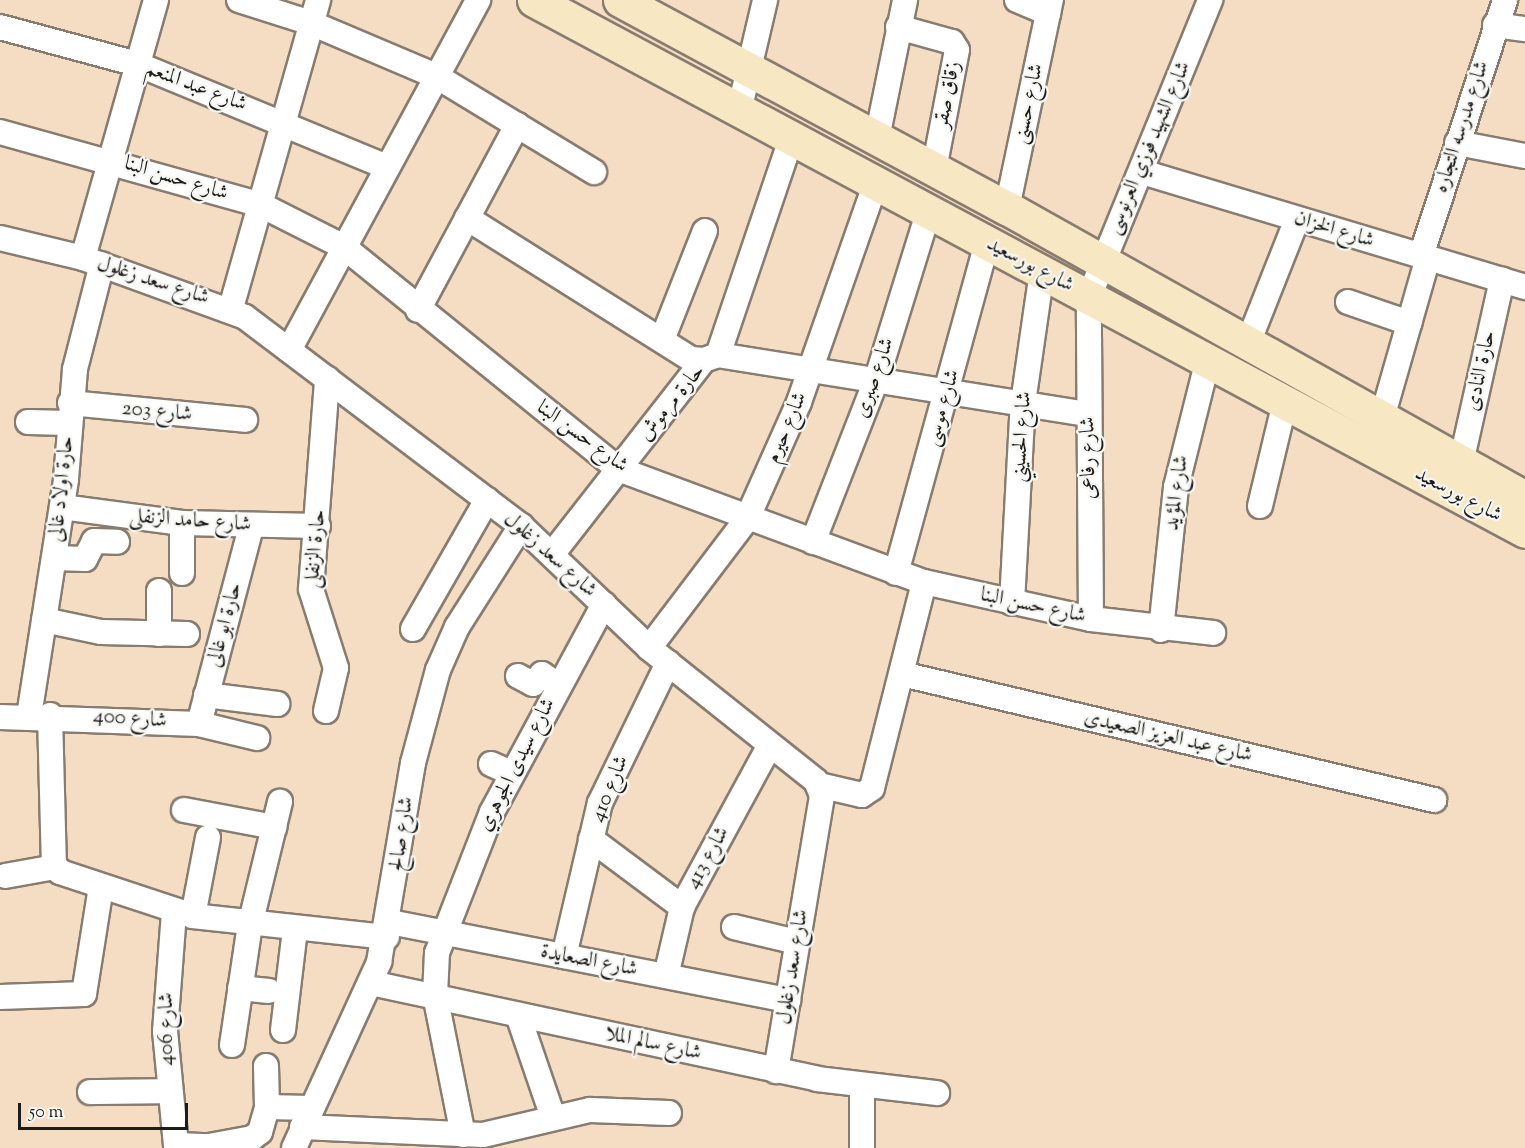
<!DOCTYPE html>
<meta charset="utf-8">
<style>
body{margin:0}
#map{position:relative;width:1525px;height:1148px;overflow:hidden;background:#f4ddc3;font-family:"Sorts Mill Goudy",Amiri,serif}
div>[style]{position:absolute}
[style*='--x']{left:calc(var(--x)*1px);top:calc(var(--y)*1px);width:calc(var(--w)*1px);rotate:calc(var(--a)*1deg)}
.roads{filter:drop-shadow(2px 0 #887c70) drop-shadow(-2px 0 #887c70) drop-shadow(0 2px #887c70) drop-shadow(0 -2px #887c70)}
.street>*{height:24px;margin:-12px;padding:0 12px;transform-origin:12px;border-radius:12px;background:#fff}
.secondary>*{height:33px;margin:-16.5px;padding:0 16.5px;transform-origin:16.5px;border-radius:16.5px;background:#f8e7c3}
span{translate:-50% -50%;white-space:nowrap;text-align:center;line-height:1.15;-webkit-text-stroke:4.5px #f6f6f2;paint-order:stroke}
.street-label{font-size:21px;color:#1c1c1c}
.scale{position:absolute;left:18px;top:1103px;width:170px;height:27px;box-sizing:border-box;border:3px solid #1c1c1c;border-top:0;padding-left:8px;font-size:18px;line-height:21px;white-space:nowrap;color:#1c1c1c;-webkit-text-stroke:4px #f6f6f2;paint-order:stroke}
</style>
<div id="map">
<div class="roads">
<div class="street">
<div style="--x:239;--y:0;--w:76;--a:17.7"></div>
<div style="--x:311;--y:23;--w:136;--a:23"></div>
<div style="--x:436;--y:76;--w:185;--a:31.3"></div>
<div style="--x:1017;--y:0;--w:34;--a:23"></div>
<div style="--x:1495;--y:25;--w:30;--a:8"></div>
<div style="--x:0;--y:27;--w:142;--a:15.1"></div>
<div style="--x:137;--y:64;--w:268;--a:22.4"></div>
<div style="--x:898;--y:27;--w:56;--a:15.5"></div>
<div style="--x:952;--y:42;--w:9;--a:58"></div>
<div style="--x:957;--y:50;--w:121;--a:100.9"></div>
<div style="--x:740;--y:107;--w:110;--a:-76.8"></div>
<div style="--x:0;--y:132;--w:271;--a:15.6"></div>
<div style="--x:261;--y:205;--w:93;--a:26.8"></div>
<div style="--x:344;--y:247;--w:353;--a:39"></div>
<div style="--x:618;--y:469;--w:326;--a:20.3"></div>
<div style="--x:924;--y:582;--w:171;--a:12.5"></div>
<div style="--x:1091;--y:619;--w:123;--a:6.5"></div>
<div style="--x:877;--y:138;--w:141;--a:-78.5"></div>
<div style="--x:1457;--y:143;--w:69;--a:10.8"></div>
<div style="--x:1142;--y:172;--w:400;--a:16.7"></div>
<div style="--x:1007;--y:208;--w:213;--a:-78.1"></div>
<div style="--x:467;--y:218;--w:265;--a:32.2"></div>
<div style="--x:691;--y:359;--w:13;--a:4"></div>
<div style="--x:0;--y:238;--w:85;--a:13.5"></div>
<div style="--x:83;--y:258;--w:172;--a:20"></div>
<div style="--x:245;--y:317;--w:346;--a:37.1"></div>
<div style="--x:521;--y:526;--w:177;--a:43.6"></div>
<div style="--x:649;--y:648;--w:213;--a:38.5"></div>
<div style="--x:816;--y:781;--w:16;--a:68"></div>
<div style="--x:822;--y:796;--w:279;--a:99.5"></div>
<div style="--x:1421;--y:256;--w:269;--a:-71.8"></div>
<div style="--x:83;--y:258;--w:268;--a:-74.2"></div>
<div style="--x:1348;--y:302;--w:65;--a:19"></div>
<div style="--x:231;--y:308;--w:320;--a:-74.2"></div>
<div style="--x:418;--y:310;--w:210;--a:-61.8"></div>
<div style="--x:662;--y:340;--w:117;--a:-68.5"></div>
<div style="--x:1248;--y:343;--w:133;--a:-68.4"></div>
<div style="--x:289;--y:350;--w:398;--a:-61.6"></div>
<div style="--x:718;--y:355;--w:375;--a:9.1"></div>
<div style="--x:70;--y:403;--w:176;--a:5.5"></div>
<div style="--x:1382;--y:418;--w:166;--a:-74"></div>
<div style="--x:28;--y:422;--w:40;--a:1.4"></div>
<div style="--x:1461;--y:463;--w:188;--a:-77.4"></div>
<div style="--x:1260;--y:506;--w:107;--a:-76.5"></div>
<div style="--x:62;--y:507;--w:121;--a:7.6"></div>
<div style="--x:182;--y:523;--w:136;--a:1.3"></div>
<div style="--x:813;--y:542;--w:176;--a:-68.7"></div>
<div style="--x:877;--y:378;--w:176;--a:-72.8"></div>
<div style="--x:553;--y:553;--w:245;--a:-52"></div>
<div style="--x:704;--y:360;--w:15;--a:-20"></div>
<div style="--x:718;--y:355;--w:231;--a:-71.3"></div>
<div style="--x:54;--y:558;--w:31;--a:2"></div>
<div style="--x:85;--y:559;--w:20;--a:-63"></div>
<div style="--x:94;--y:541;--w:23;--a:2"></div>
<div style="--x:182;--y:573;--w:50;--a:-90"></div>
<div style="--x:896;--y:573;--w:343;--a:-74.6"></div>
<div style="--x:1012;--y:603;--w:200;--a:-86.9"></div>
<div style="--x:1023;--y:403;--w:133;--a:-81.8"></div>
<div style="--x:1091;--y:619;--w:322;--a:-90.4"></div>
<div style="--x:1089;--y:297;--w:321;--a:-67.8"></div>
<div style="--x:44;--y:620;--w:58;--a:11.9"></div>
<div style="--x:101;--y:632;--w:86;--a:1.3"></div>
<div style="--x:413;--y:629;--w:149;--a:-60.2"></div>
<div style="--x:1161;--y:630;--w:144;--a:-84"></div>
<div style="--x:1176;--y:487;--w:131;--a:-75.9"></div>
<div style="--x:159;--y:634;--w:43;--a:-90"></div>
<div style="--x:649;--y:648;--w:162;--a:-52.8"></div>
<div style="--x:747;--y:519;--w:128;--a:-66"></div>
<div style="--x:799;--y:402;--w:233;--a:-70.7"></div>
<div style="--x:902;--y:674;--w:547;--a:13.32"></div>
<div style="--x:518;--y:676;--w:17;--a:28"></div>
<div style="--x:533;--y:684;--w:13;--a:-48"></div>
<div style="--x:542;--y:674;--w:19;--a:36"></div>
<div style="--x:206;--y:695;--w:72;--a:7.2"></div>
<div style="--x:326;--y:711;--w:44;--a:-76.9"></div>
<div style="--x:336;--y:668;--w:83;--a:-107.6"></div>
<div style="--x:311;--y:589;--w:211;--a:-85.6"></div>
<div style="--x:50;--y:715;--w:149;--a:88.5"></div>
<div style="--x:54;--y:864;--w:10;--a:53"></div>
<div style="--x:60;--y:872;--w:140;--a:18.3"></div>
<div style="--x:193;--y:916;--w:195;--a:6.2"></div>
<div style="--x:29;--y:716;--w:240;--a:-81.1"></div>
<div style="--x:66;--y:479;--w:110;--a:-85.3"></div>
<div style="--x:75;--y:369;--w:108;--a:-75.6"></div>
<div style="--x:0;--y:717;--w:199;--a:2"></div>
<div style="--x:199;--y:724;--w:60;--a:13.6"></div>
<div style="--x:199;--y:724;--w:204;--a:-75.2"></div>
<div style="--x:491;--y:764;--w:22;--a:24"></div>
<div style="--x:819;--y:785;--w:44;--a:13.1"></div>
<div style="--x:862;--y:795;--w:12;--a:-35"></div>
<div style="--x:872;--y:788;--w:212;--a:-75.8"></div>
<div style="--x:184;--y:810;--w:92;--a:10.7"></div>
<div style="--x:591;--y:839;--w:114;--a:36.8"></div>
<div style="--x:5;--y:876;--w:51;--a:-10.2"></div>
<div style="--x:174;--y:912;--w:119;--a:94.3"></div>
<div style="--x:165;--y:1031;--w:115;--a:84.5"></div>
<div style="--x:176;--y:1145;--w:33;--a:2"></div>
<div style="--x:209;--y:1146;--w:44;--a:-10.5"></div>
<div style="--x:252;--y:1138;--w:10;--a:-37"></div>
<div style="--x:260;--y:1132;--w:26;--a:-74"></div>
<div style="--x:267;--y:1107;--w:44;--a:1.3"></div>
<div style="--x:193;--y:916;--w:80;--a:-79.2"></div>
<div style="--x:390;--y:922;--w:406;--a:11.1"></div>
<div style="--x:734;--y:927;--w:65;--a:13.4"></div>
<div style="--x:564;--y:956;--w:157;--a:-76.8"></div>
<div style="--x:600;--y:803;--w:156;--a:-64.1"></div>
<div style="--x:666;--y:976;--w:71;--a:-76.9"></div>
<div style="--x:682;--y:907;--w:182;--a:-61.5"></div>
<div style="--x:371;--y:983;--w:456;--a:12.1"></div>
<div style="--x:817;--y:1079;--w:121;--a:6.7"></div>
<div style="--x:240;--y:988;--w:29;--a:6"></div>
<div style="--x:0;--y:997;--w:84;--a:-2"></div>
<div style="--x:84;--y:994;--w:108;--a:-81"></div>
<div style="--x:518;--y:1015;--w:108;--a:71.1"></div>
<div style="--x:283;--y:1030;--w:102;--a:-83.2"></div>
<div style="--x:232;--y:1045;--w:121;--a:-81.5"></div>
<div style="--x:250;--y:925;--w:127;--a:-76.3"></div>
<div style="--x:266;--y:1066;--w:41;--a:88.6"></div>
<div style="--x:862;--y:1086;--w:62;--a:90"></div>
<div style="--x:90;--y:1092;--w:78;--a:-0.7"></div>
<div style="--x:302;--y:1127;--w:181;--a:2.5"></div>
<div style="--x:483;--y:1135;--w:110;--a:-13.2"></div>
<div style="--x:590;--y:1110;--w:79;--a:2.2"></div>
<div style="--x:463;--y:1135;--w:143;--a:-101.3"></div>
<div style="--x:435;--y:995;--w:42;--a:-87.3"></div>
<div style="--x:437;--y:953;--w:151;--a:-68.7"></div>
<div style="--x:492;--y:812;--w:236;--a:-61.7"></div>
<div style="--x:294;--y:1148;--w:205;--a:-65.4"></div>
<div style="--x:379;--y:962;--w:202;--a:-80.3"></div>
<div style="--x:413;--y:763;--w:96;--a:-75"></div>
<div style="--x:438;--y:670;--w:47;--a:-66.2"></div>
<div style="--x:457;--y:627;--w:120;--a:-57.6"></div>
</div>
<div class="secondary">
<div style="--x:534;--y:0;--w:1124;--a:28.18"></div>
<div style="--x:620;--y:0;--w:439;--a:28.3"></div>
<div style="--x:1007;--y:208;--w:594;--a:29.24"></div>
</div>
</div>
<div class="street-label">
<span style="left:196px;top:87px;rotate:21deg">شارع عبد المنعم</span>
<span style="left:948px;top:95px;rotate:-79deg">زقاق صقر</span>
<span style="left:1029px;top:104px;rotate:-78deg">شارع حسنى</span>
<span style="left:1462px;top:127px;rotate:-72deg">شارع مدرسه التجاره</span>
<span style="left:1149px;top:148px;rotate:-67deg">شارع الشهيد فوزي العرنوسى</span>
<span style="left:176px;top:179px;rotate:17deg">شارع حسن البنا</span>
<span style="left:1334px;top:230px;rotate:17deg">شارع الخزان</span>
<span style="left:1030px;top:265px;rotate:28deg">شارع بورسعيد</span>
<span style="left:153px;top:281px;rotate:18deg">شارع سعد زغلول</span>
<span style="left:1481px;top:371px;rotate:-78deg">حارة النادى</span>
<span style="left:875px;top:378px;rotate:-71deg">شارع صبرى</span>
<span style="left:672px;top:403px;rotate:-51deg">حارة مرموش</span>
<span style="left:943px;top:408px;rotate:-74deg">شارع موسى</span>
<span style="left:157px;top:412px;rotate:5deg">شارع 203</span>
<span style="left:787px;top:428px;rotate:-67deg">شارع حيرم</span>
<span style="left:582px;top:437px;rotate:36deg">شارع حسن البنا</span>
<span style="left:1022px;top:437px;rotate:-86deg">شارع الحسيني</span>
<span style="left:1089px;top:458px;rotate:-91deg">شارع رفاعى</span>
<span style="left:62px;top:489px;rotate:-84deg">حارة اولاد غالى</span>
<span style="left:1177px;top:493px;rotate:-82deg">شارع المؤيد</span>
<span style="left:1458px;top:495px;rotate:28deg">شارع بورسعيد</span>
<span style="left:190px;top:521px;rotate:4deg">شارع حامد الزنفلى</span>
<span style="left:316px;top:549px;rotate:-85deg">حارة الزنفلى</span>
<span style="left:550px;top:555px;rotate:42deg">شارع سعد زغلول</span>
<span style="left:1033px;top:606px;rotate:12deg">شارع حسن البنا</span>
<span style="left:225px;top:625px;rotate:-75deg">حارة ابو غالى</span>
<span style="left:130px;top:719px;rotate:4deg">شارع 400</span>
<span style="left:1168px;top:737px;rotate:13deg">شارع عبد العزيز الصعيدى</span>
<span style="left:517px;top:765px;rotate:-63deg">شارع سيدى الجوهري</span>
<span style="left:610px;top:789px;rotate:-68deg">شارع 410</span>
<span style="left:402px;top:834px;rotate:-82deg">شارع صالح</span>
<span style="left:708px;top:858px;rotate:-61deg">شارع 413</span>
<span style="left:589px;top:961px;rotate:11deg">شارع الصعايدة</span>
<span style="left:793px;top:967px;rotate:-81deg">شارع سعد زغلول</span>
<span style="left:167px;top:1029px;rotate:-90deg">شارع 406</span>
<span style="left:653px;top:1044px;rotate:12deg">شارع سالم الملا</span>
</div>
<div class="scale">50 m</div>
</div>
